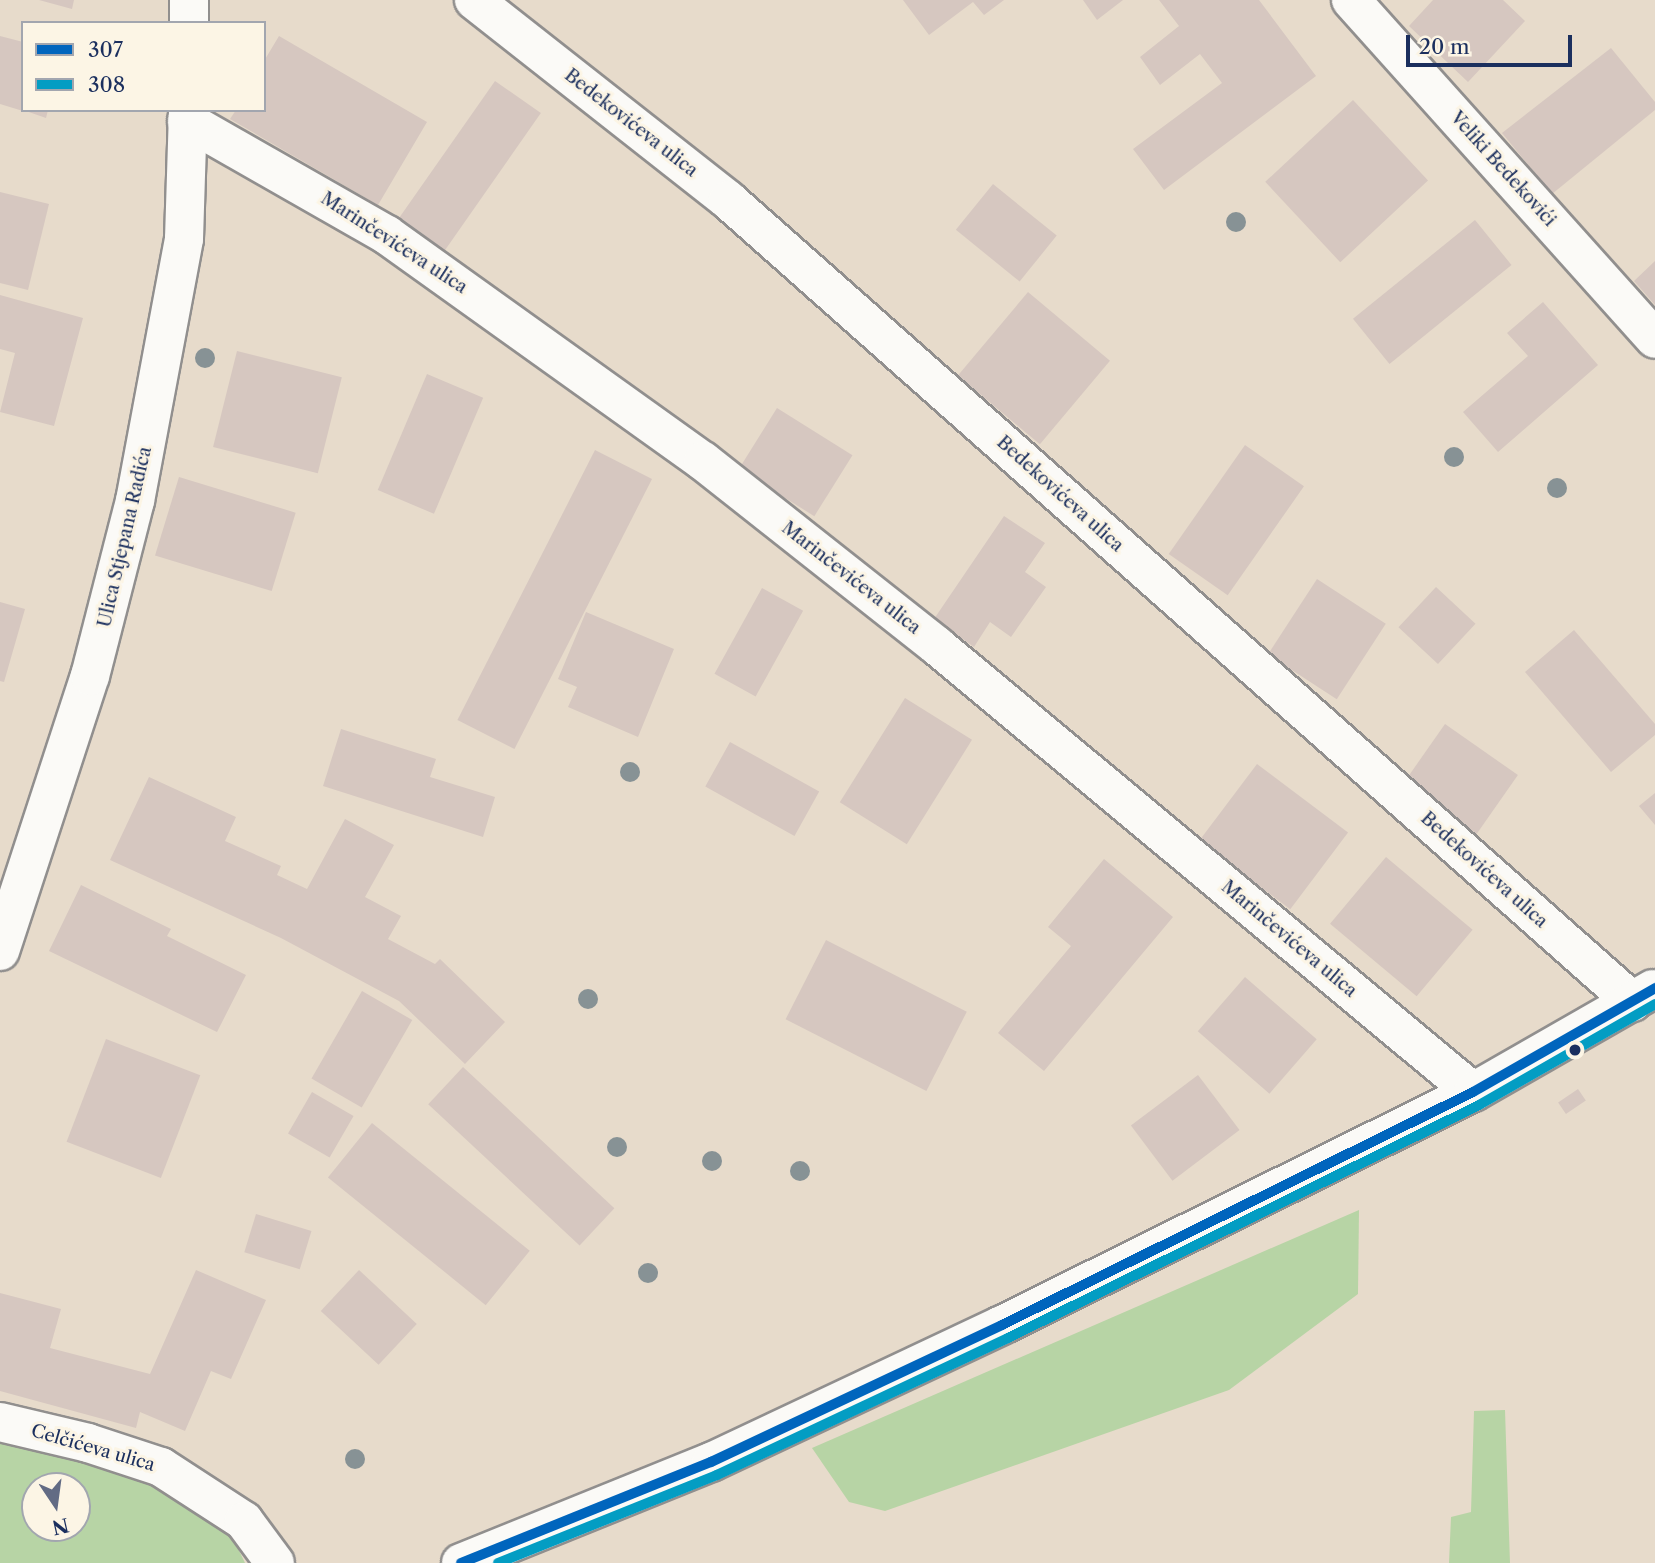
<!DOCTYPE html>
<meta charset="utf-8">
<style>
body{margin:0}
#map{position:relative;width:1655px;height:1563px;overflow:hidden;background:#e7dbcb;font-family:"Libre Caslon Text",serif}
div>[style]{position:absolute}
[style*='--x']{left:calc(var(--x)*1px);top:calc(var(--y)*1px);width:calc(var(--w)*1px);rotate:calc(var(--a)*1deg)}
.green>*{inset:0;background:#b7d4a5}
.building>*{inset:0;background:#d6c7c0;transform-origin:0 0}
.roads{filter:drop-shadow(2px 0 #918f8e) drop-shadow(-2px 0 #918f8e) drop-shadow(0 2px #918f8e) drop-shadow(0 -2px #918f8e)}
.minor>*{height:38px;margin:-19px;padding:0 19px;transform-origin:19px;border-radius:19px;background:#fbfaf7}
.bus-1>*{height:10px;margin:-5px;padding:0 5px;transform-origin:5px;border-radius:5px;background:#0065bd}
.bus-2>*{height:10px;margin:-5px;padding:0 5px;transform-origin:5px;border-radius:5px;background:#039dc3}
.trees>*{width:20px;height:20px;margin:-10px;border-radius:50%;background:#879295}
.dots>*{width:19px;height:19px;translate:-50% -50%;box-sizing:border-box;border:4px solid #fcf5e5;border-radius:50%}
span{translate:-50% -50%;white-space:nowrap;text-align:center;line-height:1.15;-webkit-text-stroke:6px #fcf5e5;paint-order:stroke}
.street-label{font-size:18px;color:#1b2f5e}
.legend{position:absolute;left:21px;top:21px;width:245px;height:91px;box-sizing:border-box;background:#fcf5e5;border:2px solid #a2a6af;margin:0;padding:9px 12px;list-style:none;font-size:21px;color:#1b2f5e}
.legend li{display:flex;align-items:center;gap:14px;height:35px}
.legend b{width:35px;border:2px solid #a2a6af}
.north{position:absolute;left:21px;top:1472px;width:70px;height:70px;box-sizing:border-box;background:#fcf5e5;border:2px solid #a2a6af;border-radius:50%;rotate:167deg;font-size:19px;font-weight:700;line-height:28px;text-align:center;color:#1b2f5e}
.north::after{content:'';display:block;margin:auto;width:24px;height:32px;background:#626b84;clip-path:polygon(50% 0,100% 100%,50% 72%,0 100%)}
.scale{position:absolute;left:1406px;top:35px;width:166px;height:32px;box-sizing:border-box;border:4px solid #1b2f5e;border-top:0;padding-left:9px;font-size:21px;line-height:24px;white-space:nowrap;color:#1b2f5e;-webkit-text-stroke:5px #fcf5e5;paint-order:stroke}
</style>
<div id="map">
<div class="green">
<div style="clip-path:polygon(1359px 1210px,1358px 1294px,1229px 1390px,885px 1511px,849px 1502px,812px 1448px)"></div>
<div style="clip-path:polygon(1505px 1410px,1510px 1563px,1449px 1563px,1451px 1517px,1471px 1512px,1474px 1411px)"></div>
<div style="clip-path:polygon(evenodd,0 1440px,157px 1484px,207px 1513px,234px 1540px,245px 1563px,0 1563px,0 1440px,35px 1486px,77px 1486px,77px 1528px,35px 1528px,35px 1486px)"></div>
</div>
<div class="building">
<div style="clip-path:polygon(39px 0,74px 0,72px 9px)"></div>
<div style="clip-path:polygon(903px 0,1004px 0,984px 15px,973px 2px,929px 35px)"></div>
<div style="clip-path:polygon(1083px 0,1123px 0,1097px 20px)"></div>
<div style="clip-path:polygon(1159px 0,1259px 0,1316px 76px,1164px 190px,1133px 149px,1222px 83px,1200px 54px,1160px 85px,1140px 57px,1179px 26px)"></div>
<div style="clip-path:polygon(1433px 0,1503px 0,1525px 21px,1468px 82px,1409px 26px)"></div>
<div style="clip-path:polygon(0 36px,23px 42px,23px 111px,0 104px)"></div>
<div style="clip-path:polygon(279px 36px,427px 122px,378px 205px,230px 119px,236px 110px,264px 110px,264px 61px)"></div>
<div style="clip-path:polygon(1611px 48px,1655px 102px,1655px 110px,1552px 194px,1502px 133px)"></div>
<div style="left:495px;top:81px;width:56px;height:174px;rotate:35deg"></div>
<div style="left:1353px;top:100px;width:110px;height:120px;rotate:47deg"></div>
<div style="clip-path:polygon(23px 110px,48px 110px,46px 118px)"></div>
<div style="left:993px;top:184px;width:82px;height:59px;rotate:39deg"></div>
<div style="clip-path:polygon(0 192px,49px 204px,28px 290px,0 283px)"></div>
<div style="left:1475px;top:220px;width:58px;height:157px;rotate:51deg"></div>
<div style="clip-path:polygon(1655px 261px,1655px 305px,1634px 281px)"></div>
<div style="left:1028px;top:292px;width:107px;height:109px;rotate:40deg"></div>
<div style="clip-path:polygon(0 295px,83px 318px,54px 426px,0 412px,15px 353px,0 349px)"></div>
<div style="clip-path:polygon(1543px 302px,1598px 365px,1498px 452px,1463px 412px,1528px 356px,1507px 333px)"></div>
<div style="left:237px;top:351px;width:108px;height:99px;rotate:14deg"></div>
<div style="left:427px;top:374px;width:61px;height:126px;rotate:23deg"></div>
<div style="left:777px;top:408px;width:89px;height:72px;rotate:32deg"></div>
<div style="left:1245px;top:445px;width:72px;height:133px;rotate:35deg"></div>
<div style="left:595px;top:450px;width:64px;height:303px;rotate:27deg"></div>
<div style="left:179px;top:477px;width:122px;height:82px;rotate:17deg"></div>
<div style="clip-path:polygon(1004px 516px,1045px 543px,1025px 572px,1046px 587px,1011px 637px,990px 622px,974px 647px,934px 619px)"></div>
<div style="left:1317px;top:579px;width:82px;height:90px;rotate:33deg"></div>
<div style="left:1436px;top:587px;width:54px;height:55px;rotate:43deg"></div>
<div style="left:762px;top:588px;width:47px;height:98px;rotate:29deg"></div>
<div style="clip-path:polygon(0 602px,25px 609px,4px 682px,0 681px)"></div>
<div style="clip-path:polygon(586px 612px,674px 649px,638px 737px,568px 707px,577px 687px,558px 679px)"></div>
<div style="clip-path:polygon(1574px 630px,1655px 724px,1655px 735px,1611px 772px,1525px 672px)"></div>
<div style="left:905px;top:698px;width:79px;height:123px;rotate:32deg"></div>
<div style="left:1445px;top:724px;width:89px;height:72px;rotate:35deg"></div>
<div style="clip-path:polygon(341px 729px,436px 759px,430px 777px,495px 797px,483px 837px,323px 786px)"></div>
<div style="left:730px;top:742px;width:102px;height:51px;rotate:29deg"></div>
<div style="left:1257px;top:764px;width:114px;height:96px;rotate:37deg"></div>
<div style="clip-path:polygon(149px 777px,236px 817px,225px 841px,281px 866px,277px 875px,307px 889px,345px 819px,394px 845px,365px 897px,401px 916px,388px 939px,435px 964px,440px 959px,505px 1022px,465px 1064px,399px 1001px,281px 938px,110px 860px)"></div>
<div style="clip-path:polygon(1655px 793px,1655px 825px,1639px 806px)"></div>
<div style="left:1386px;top:857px;width:113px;height:87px;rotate:40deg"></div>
<div style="clip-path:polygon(1104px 859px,1173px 917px,1044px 1071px,998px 1033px,1071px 946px,1048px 927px)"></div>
<div style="clip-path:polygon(81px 885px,171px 929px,167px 936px,246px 975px,217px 1032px,49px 951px)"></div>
<div style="left:826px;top:940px;width:158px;height:89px;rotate:27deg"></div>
<div style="left:1245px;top:977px;width:95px;height:72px;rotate:41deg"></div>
<div style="left:362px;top:991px;width:58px;height:101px;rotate:30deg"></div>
<div style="left:106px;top:1039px;width:101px;height:110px;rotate:21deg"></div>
<div style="left:463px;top:1067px;width:207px;height:51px;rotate:43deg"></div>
<div style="left:1198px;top:1075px;width:69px;height:84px;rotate:53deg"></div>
<div style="left:1578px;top:1089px;width:14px;height:24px;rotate:56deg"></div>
<div style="left:312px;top:1092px;width:48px;height:48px;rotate:30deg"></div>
<div style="left:372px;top:1123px;width:203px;height:70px;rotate:39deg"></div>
<div style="left:256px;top:1214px;width:58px;height:40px;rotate:17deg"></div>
<div style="clip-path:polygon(196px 1270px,266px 1300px,231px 1379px,211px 1371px,185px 1431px,140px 1412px,136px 1428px,0 1391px,0 1293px,61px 1309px,50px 1348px,150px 1374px)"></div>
<div style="left:359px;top:1270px;width:79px;height:56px;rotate:43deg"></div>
</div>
<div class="roads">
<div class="minor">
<div style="--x:474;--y:0;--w:323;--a:38.2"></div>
<div style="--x:728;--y:200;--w:1209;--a:41.55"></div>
<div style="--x:1351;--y:0;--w:455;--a:48.1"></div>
<div style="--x:189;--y:23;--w:23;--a:-90"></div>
<div style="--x:187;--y:121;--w:230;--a:29.7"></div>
<div style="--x:387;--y:235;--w:388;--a:35.6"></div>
<div style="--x:703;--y:461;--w:298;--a:38.3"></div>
<div style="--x:937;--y:646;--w:697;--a:39.76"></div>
<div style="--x:0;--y:951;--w:289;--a:-71.9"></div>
<div style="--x:90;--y:676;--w:181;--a:-75.6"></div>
<div style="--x:135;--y:501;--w:267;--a:-79.4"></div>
<div style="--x:184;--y:239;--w:129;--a:-88.2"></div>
<div style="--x:0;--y:1422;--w:90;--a:13.4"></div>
<div style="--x:88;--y:1443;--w:77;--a:18.2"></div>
<div style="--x:161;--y:1467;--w:99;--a:33"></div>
<div style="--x:244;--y:1521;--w:52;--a:53.6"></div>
<div style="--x:461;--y:1563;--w:270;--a:-22"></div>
<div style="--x:711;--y:1462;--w:322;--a:-25.2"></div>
<div style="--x:1002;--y:1325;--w:525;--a:-26.32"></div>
<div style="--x:1473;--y:1092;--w:207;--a:-29.8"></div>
</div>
</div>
<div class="bus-1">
<div style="--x:461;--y:1563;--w:270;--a:-22"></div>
<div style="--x:711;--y:1462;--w:322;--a:-25.2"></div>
<div style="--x:1002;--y:1325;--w:525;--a:-26.32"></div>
<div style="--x:1473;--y:1092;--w:210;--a:-29.7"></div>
</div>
<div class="bus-2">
<div style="--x:498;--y:1563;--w:236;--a:-21.9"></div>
<div style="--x:717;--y:1475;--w:322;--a:-25.2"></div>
<div style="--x:1008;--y:1338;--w:525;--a:-26.32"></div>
<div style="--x:1479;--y:1105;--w:203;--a:-29.8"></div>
</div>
<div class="trees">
<div style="left:1236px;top:222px"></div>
<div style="left:205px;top:358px"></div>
<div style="left:1454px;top:457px"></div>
<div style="left:1557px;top:488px"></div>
<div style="left:630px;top:772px"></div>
<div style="left:588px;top:999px"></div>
<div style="left:617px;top:1147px"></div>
<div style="left:712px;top:1161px"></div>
<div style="left:800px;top:1171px"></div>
<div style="left:648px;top:1273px"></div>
<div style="left:355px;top:1459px"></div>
</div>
<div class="dots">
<div style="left:1575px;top:1050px;background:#1b2f5e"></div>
</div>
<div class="street-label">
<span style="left:631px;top:123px;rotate:38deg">Bedekovićeva ulica</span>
<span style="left:1503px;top:169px;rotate:48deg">Veliki Bedekovići</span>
<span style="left:394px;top:243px;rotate:33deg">Marinčevićeva ulica</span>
<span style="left:1060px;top:494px;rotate:42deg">Bedekovićeva ulica</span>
<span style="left:125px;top:537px;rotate:-77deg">Ulica Stjepana Radića</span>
<span style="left:851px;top:578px;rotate:38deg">Marinčevićeva ulica</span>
<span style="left:1484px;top:870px;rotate:42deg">Bedekovićeva ulica</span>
<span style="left:1289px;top:939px;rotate:40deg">Marinčevićeva ulica</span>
<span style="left:93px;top:1448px;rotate:16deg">Celčićeva ulica</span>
</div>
<ul class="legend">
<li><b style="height:9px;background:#0065bd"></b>307</li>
<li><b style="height:9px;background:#039dc3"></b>308</li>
</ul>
<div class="north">N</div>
<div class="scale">20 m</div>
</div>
